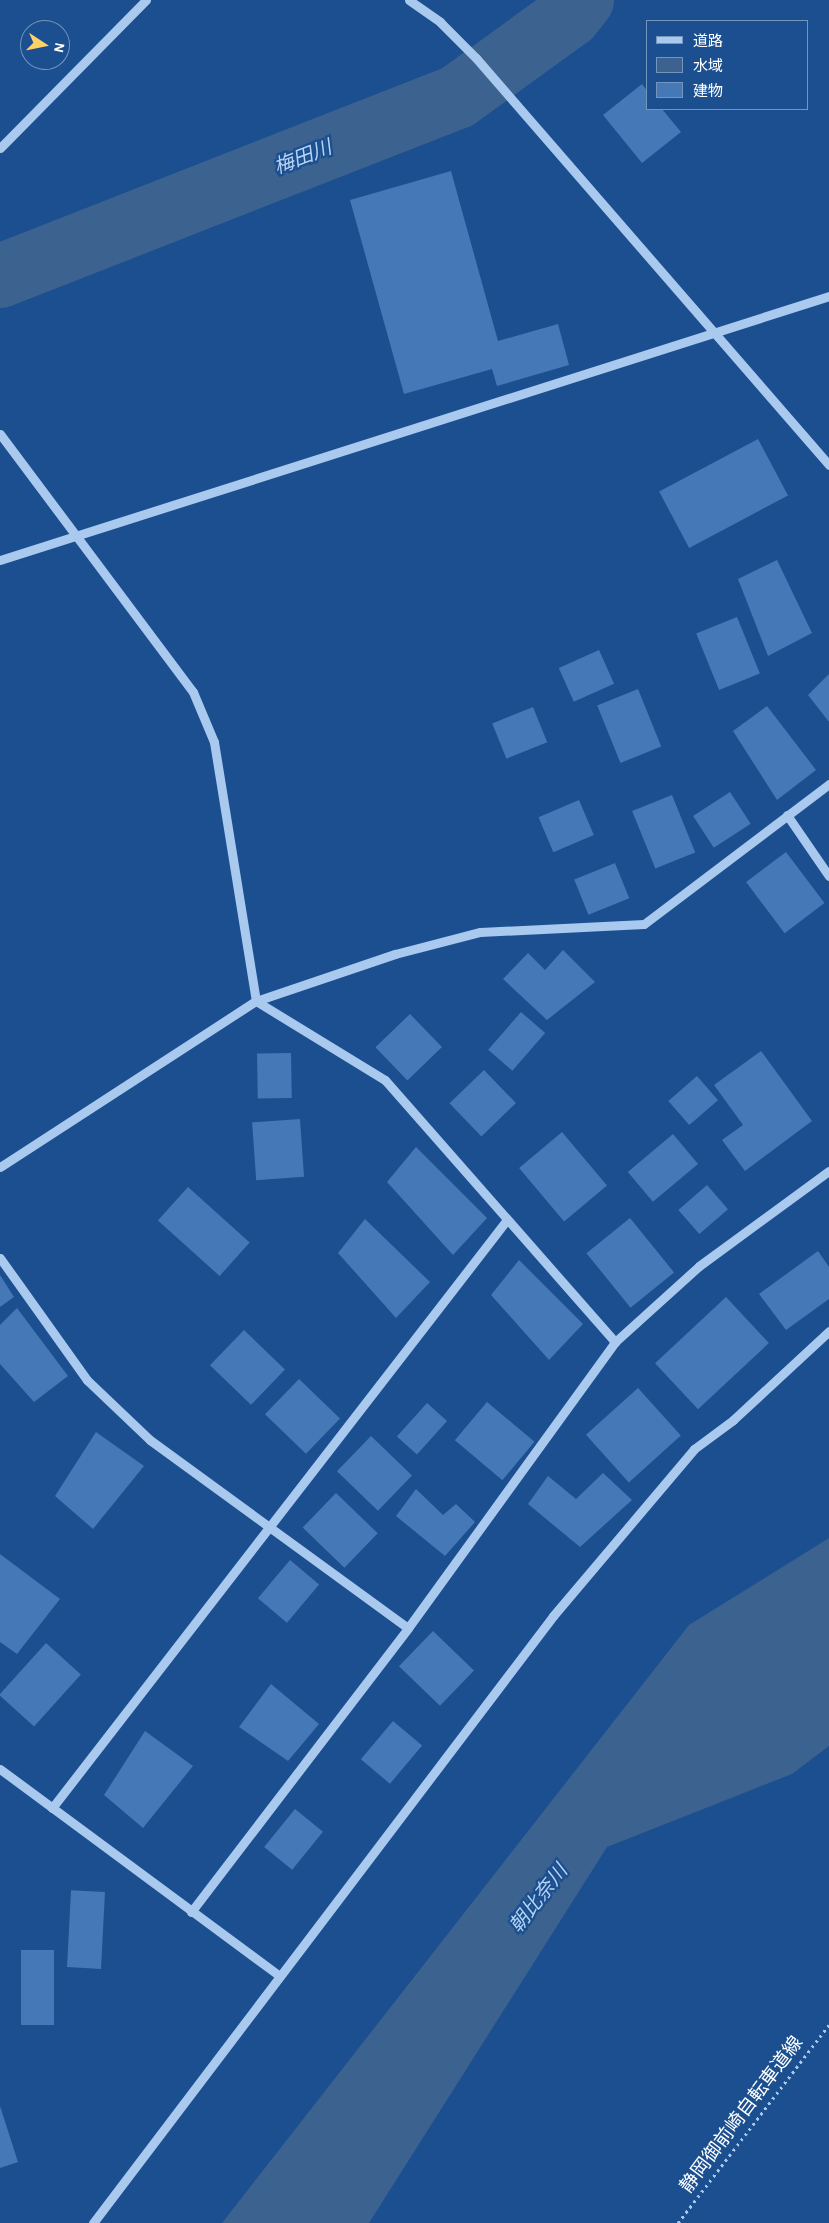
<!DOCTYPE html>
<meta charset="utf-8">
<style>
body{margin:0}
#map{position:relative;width:829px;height:2223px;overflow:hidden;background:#1b4f8f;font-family:"Alegreya Sans","Noto Sans JP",sans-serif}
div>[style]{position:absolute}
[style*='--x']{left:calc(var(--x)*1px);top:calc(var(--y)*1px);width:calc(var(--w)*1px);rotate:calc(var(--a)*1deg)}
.water>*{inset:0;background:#3c6290}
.river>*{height:64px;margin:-32px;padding:0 32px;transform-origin:32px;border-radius:32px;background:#3c6290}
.building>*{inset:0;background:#4478b7;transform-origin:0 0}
.path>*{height:3px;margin-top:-1.5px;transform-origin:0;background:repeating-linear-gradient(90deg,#a9c9ee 0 2.5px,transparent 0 6.5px)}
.minor>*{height:9px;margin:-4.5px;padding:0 4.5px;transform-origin:4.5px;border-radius:4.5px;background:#a9c9ee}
span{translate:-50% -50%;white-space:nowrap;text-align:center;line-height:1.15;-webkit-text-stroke:4.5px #1b4f8f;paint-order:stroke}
.street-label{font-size:19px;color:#fff}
.water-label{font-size:20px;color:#b5d3f5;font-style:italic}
.legend{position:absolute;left:646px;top:20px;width:162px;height:90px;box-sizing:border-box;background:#1b4f8f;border:1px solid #7695bc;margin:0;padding:6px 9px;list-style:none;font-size:15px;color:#fff}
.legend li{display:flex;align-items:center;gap:10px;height:25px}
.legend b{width:25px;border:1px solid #7695bc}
.north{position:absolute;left:20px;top:20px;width:50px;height:50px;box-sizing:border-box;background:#1b4f8f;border:1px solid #7695bc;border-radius:50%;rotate:101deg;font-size:14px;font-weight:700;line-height:20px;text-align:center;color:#fff}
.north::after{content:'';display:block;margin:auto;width:18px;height:22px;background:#ffd166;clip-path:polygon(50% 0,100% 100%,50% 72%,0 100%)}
</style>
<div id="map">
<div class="water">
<div style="clip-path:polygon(829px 1538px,829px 1746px,792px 1774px,607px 1847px,369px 2223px,222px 2223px,689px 1625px)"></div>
</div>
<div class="river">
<div style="--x:0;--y:276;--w:491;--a:-21.4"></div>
<div style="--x:457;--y:97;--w:138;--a:-35.9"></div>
<div style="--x:569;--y:16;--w:21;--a:-51"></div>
</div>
<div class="building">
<div style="clip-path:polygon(642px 84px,648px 92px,648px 109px,662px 109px,681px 132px,642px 163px,603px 115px)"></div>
<div style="clip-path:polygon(451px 171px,498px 341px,558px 324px,569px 365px,497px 386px,492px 369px,404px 394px,350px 200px)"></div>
<div style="left:758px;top:439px;width:64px;height:112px;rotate:62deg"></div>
<div style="clip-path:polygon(777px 560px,812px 633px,768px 656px,738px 579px)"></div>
<div style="left:737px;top:617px;width:61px;height:44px;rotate:68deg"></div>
<div style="left:599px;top:650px;width:37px;height:44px;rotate:66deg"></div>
<div style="clip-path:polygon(829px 674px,829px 722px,808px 695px)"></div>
<div style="left:638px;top:689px;width:62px;height:44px;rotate:68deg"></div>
<div style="clip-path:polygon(767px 706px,816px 770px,777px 800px,733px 731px)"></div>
<div style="left:533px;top:707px;width:38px;height:44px;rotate:68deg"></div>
<div style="left:730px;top:792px;width:38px;height:44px;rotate:57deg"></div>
<div style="left:672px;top:795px;width:62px;height:43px;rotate:68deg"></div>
<div style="left:579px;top:800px;width:38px;height:44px;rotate:67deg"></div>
<div style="left:786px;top:852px;width:64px;height:50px;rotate:53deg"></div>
<div style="left:615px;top:863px;width:38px;height:44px;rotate:68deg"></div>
<div style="clip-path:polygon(563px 950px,595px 982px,547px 1020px,503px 979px,528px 953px,545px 970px)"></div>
<div style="left:521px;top:1012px;width:32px;height:50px;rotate:41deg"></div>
<div style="left:410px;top:1014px;width:46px;height:48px;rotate:46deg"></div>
<div style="clip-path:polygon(761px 1051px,812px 1121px,745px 1171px,722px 1140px,743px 1125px,714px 1085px)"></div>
<div style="left:291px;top:1053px;width:45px;height:34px;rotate:89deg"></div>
<div style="left:484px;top:1070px;width:46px;height:48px;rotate:46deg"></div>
<div style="left:697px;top:1076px;width:32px;height:38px;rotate:49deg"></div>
<div style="left:300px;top:1119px;width:58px;height:48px;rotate:86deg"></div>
<div style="left:562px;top:1132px;width:70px;height:56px;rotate:50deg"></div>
<div style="left:673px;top:1134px;width:39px;height:59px;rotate:50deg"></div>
<div style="clip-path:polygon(416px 1147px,487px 1218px,453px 1255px,387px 1182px)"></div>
<div style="left:707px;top:1185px;width:32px;height:38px;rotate:49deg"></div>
<div style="left:188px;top:1187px;width:83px;height:45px;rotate:42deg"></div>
<div style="left:630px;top:1218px;width:70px;height:56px;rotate:51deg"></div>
<div style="clip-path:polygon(365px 1219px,430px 1282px,396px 1318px,338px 1253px)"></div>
<div style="clip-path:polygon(818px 1251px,829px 1267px,829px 1299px,786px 1330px,759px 1294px)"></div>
<div style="clip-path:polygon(519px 1260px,583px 1324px,549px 1360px,491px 1295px)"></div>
<div style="clip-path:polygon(0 1275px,14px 1297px,0 1307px)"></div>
<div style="left:726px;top:1297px;width:63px;height:97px;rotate:47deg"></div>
<div style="clip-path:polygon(17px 1308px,68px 1376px,34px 1402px,0 1364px,0 1325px)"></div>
<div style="left:244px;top:1330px;width:57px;height:49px;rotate:44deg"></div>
<div style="left:299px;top:1379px;width:57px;height:49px;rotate:44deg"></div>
<div style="left:638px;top:1388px;width:64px;height:70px;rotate:48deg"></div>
<div style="left:487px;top:1402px;width:62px;height:50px;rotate:40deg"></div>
<div style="left:427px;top:1403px;width:27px;height:45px;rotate:42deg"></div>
<div style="clip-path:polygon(96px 1432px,144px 1466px,93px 1529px,55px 1496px)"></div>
<div style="left:371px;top:1436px;width:57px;height:49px;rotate:44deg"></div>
<div style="clip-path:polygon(603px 1473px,632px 1500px,580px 1547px,528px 1504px,548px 1476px,576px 1499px)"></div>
<div style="clip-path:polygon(416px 1489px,443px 1515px,456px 1504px,475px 1522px,445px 1556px,396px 1516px)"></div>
<div style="left:336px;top:1493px;width:58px;height:48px;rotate:44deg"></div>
<div style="clip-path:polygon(0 1554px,60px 1599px,17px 1654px,0 1642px)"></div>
<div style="left:290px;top:1560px;width:38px;height:50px;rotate:40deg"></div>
<div style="left:433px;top:1631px;width:57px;height:49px;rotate:44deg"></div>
<div style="left:46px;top:1643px;width:47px;height:70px;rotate:42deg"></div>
<div style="clip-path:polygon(271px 1684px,319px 1724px,288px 1761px,239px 1727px)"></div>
<div style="left:393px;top:1721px;width:38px;height:50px;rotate:40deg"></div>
<div style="clip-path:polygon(145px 1731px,193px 1766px,143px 1828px,104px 1795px)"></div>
<div style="left:295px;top:1809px;width:36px;height:49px;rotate:39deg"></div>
<div style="left:105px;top:1892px;width:77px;height:34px;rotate:93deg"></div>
<div style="left:21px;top:1950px;width:33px;height:75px"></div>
<div style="clip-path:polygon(0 2106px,18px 2162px,0 2168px)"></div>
</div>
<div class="path">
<div style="--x:678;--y:2223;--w:249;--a:-52.7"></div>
</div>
<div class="minor">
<div style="--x:409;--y:0;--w:38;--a:35"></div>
<div style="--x:440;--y:22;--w:51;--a:45"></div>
<div style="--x:476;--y:58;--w:539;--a:49.06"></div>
<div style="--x:0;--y:148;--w:208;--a:-45.4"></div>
<div style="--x:0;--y:434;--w:322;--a:53.2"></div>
<div style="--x:193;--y:692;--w:54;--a:67.2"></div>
<div style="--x:214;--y:742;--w:262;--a:80.8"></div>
<div style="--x:256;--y:1001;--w:151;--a:31.5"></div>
<div style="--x:385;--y:1080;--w:349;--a:48.7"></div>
<div style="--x:0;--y:560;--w:870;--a:-17.66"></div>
<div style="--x:787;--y:815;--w:74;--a:55.5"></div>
<div style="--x:0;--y:1167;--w:305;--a:-33"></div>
<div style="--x:256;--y:1001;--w:147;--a:-18.7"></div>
<div style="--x:395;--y:954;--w:88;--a:-14.5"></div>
<div style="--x:480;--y:932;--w:164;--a:-2.8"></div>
<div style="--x:644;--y:924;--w:232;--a:-37.1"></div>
<div style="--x:0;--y:1258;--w:150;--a:54.5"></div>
<div style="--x:87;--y:1380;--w:87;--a:43.6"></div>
<div style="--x:150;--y:1440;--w:319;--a:36.1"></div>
<div style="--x:0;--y:1769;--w:348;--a:36.5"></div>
<div style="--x:52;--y:1808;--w:742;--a:-52.28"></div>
<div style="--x:191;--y:1912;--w:357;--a:-52.6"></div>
<div style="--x:408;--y:1628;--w:353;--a:-54.1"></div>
<div style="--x:615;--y:1342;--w:113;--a:-42.1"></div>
<div style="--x:699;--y:1266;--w:161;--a:-36.2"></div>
<div style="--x:93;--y:2223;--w:762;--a:-52.84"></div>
<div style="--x:553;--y:1616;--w:219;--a:-49.8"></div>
<div style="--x:694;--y:1449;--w:49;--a:-36.6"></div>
<div style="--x:733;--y:1420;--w:131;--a:-42.8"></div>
</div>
<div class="street-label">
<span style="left:742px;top:2115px;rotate:-53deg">静岡御前崎自転車道線</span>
</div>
<div class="water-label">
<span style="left:303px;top:158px;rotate:-21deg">梅田川</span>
<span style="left:539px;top:1899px;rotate:-52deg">朝比奈川</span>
</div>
<ul class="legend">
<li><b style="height:6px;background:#a9c9ee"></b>道路</li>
<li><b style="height:14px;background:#3c6290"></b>水域</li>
<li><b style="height:14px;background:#4478b7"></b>建物</li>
</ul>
<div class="north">N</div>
</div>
